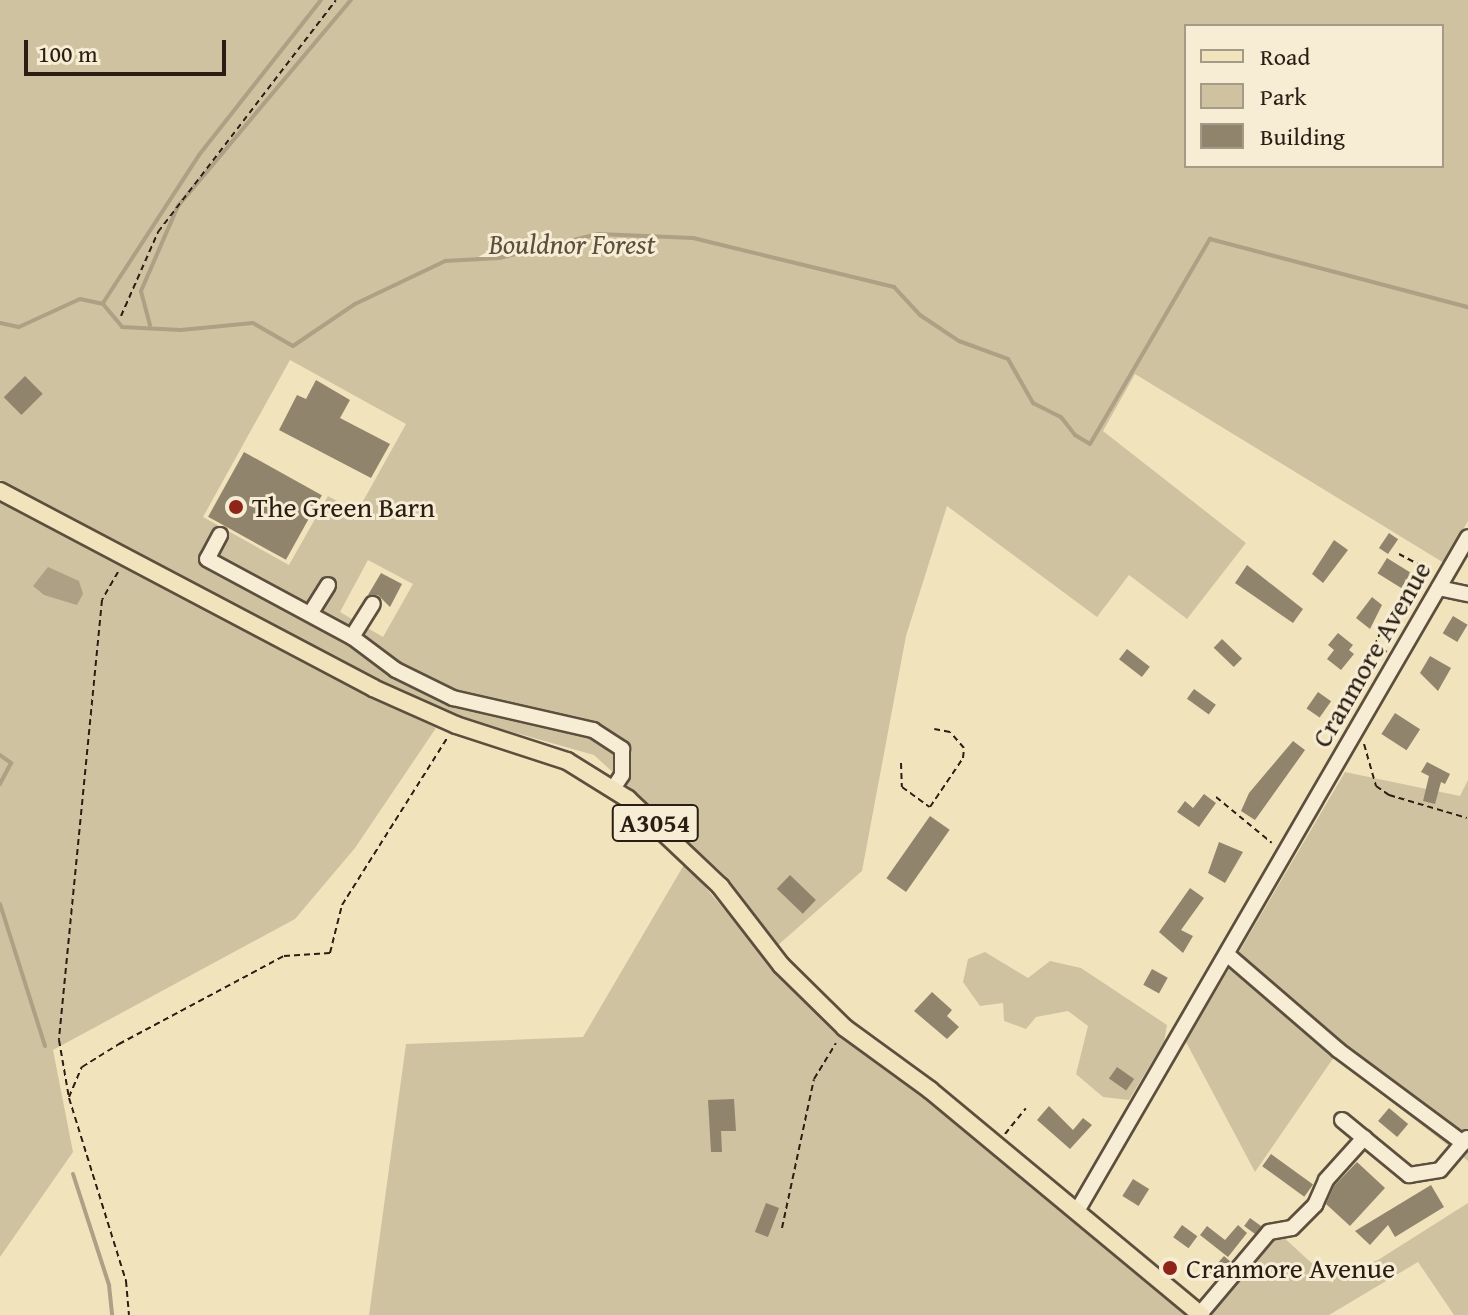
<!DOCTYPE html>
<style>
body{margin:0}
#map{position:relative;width:1468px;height:1315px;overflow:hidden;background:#f1e4bd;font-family:"Gentium Book Plus",serif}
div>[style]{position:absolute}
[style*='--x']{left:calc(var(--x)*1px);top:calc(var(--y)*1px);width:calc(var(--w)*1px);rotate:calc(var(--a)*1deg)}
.green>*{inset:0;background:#cfc2a0}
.water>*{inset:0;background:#ada084}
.stream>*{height:4px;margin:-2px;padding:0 2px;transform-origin:2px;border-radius:2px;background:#ada084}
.building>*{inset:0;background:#91846c;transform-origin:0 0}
.path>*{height:2px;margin-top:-1px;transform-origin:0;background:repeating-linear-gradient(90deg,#2a1d14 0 6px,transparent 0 10px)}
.roads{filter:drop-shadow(2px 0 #5c4f3e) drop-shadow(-2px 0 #5c4f3e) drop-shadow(0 2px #5c4f3e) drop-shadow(0 -2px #5c4f3e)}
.minor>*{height:14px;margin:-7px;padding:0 7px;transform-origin:7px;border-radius:7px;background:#f6edd4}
.major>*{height:16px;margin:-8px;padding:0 8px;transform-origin:8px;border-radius:8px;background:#f1e4bd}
.dots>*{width:22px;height:22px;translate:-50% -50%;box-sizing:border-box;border:4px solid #f6edd4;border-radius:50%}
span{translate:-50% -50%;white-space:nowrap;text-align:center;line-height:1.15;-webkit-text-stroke:6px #f6edd4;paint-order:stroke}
.shield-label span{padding:2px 6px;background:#f6edd4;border:2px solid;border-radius:6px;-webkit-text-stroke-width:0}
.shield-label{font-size:26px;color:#2a1d14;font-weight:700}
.park-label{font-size:28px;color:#5c4f3e;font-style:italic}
.poi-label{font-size:28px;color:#2a1d14}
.left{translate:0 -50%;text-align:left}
.street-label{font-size:28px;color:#2a1d14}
.legend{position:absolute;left:1184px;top:24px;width:260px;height:144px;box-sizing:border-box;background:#f6edd4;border:2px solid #a49a87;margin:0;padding:10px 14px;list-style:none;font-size:24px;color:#2a1d14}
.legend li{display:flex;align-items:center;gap:16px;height:40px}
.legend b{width:40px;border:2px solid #a49a87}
.scale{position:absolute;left:24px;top:40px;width:202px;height:36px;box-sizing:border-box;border:4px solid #2a1d14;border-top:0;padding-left:10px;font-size:24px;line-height:28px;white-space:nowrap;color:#2a1d14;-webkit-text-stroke:6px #f6edd4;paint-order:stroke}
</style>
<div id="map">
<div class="green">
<div style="clip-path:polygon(evenodd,0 0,1468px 0,1468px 521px,1444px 563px,1135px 374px,1103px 431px,1246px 543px,1187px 619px,1129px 575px,1097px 617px,947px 506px,906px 636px,862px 871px,777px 946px,727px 877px,594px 755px,470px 720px,378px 681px,0 480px,0 0,1186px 26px,1442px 26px,1442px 166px,1186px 166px,1186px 26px,0 0,290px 360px,406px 424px,357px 512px,328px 496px,289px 565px,203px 517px,290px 360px,0 0,368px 560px,413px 584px,383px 637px,340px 612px,368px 560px)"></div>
<div style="clip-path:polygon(0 497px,307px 665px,436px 728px,355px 848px,295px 919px,53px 1050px,73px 1152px,0 1257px)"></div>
<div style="clip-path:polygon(1345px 772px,1460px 796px,1468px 780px,1468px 1161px,1334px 1057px,1255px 1172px,1186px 1042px)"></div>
<div style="clip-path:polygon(685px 863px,776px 971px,859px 1050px,927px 1098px,1189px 1315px,369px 1315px,406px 1044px,583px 1037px)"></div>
<div style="clip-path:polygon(985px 952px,1028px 978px,1050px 961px,1081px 968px,1167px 1025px,1164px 1042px,1129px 1100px,1103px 1097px,1076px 1074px,1088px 1026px,1068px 1011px,1036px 1017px,1026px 1029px,1004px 1021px,1003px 1003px,980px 1006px,963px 982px,968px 959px)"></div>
<div style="clip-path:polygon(1468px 1203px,1468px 1315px,1454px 1315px,1418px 1262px,1329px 1315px,1213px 1315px,1202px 1304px,1270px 1225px,1328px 1278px,1378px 1260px)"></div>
</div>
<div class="water">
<div style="clip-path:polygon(48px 567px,79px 581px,83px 594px,77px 605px,44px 595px,33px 586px)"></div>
</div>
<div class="stream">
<div style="--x:103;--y:303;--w:176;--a:-57"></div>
<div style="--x:199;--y:155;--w:197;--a:-51.8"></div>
<div style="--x:103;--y:304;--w:30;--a:50"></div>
<div style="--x:122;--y:327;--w:59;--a:2.9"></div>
<div style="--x:181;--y:330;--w:72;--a:-5.6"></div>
<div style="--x:253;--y:323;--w:46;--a:29.9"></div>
<div style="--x:293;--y:346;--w:75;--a:-34.1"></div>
<div style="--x:355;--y:304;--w:100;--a:-25.5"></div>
<div style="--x:445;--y:261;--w:54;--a:-3.2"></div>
<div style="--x:499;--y:258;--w:102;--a:-13.6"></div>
<div style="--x:598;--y:234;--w:95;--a:2.4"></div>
<div style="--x:693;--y:238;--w:207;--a:13.7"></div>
<div style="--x:894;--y:287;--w:38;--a:47"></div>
<div style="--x:920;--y:315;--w:47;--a:33.7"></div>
<div style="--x:959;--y:341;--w:52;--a:20.2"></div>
<div style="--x:1008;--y:359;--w:51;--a:60.4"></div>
<div style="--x:1033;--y:403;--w:31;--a:27"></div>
<div style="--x:1061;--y:417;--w:23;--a:52"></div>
<div style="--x:1075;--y:435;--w:17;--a:31"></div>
<div style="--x:1090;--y:444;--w:238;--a:-59.7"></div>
<div style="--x:1210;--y:239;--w:267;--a:14.8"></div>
<div style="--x:0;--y:323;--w:19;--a:12"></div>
<div style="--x:19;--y:327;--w:67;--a:-24.7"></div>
<div style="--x:80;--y:299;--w:24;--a:12"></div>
<div style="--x:150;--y:325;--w:35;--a:-105"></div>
<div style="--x:141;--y:291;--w:93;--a:-66.5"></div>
<div style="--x:178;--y:206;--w:269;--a:-50"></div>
<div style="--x:0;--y:755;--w:14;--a:36"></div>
<div style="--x:11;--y:763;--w:24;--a:118"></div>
<div style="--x:0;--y:904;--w:149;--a:72.4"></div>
<div style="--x:73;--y:1174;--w:117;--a:72"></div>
<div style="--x:109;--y:1285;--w:30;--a:84"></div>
</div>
<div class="building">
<div style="left:25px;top:376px;width:25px;height:30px;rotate:45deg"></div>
<div style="clip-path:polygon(316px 380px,350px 400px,340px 418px,390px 444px,371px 478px,279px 430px,297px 395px,306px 399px)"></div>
<div style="left:244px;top:452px;width:89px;height:74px;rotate:29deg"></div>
<div style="left:1389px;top:533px;width:11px;height:18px;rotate:34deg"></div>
<div style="clip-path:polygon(1334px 540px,1348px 550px,1323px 583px,1312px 574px)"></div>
<div style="left:1387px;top:558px;width:28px;height:18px;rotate:32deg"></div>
<div style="clip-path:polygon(1247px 565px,1303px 609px,1293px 623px,1235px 583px)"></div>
<div style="clip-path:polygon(381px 573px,402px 584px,390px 607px,378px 595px,368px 595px)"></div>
<div style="clip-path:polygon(1372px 597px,1382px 605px,1370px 629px,1356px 618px)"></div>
<div style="left:1453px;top:616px;width:17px;height:20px;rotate:31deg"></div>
<div style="clip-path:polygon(1338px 633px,1353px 645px,1349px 650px,1354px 654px,1341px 670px,1327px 659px,1334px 650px,1328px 645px)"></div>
<div style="left:1222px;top:639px;width:28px;height:12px;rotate:44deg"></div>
<div style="left:1127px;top:649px;width:29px;height:13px;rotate:38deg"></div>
<div style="clip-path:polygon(1430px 656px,1451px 668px,1438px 691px,1420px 673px)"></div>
<div style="left:1194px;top:689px;width:27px;height:12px;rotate:36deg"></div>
<div style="left:1318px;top:692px;width:16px;height:20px;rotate:35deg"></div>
<div style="left:1395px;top:713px;width:30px;height:25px;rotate:33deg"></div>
<div style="clip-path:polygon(1293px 741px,1305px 750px,1255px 820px,1241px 811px,1249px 793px)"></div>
<div style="clip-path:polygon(1427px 762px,1450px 774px,1445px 784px,1441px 782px,1435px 804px,1423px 801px,1429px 776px,1421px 772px)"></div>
<div style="clip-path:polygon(1204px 794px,1216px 803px,1199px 827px,1177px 812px,1185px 801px,1193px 808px)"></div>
<div style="left:930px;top:816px;width:24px;height:76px;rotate:35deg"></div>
<div style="clip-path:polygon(1219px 842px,1243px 852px,1225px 883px,1208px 873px)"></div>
<div style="left:790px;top:875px;width:36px;height:19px;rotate:44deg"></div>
<div style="clip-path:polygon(1190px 888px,1204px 898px,1181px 930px,1193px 936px,1183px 953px,1159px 932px)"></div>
<div style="left:1152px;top:969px;width:18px;height:18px;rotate:29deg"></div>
<div style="clip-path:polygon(932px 992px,952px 1010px,947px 1016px,959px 1027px,947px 1039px,914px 1011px)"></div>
<div style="left:1117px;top:1067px;width:21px;height:14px;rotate:35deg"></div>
<div style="clip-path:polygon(734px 1099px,736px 1131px,721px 1131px,722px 1152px,711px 1152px,708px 1100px)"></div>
<div style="clip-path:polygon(1049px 1106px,1073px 1130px,1083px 1118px,1092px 1125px,1070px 1149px,1037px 1120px)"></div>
<div style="left:1389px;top:1108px;width:25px;height:17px;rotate:40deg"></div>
<div style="left:1271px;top:1154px;width:52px;height:15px;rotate:36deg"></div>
<div style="clip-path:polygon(1357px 1162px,1385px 1188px,1350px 1226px,1326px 1204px,1334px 1186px)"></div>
<div style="left:1133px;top:1179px;width:19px;height:20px;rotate:32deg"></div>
<div style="clip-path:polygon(1431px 1185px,1444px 1207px,1395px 1237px,1388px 1225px,1370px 1245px,1355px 1231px)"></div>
<div style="left:766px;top:1203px;width:14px;height:31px;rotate:21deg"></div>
<div style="left:1250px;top:1218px;width:14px;height:10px;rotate:36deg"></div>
<div style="left:1182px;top:1225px;width:19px;height:15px;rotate:36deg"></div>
<div style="clip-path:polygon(1238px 1225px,1247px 1233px,1228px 1257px,1200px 1235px,1207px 1226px,1225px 1240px)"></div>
<div style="left:1224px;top:1256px;width:9px;height:22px;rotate:41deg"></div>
</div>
<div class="path">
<div style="--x:121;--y:316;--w:92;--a:-66.2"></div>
<div style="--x:158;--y:232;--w:292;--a:-52.5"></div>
<div style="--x:1399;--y:554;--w:38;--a:28"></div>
<div style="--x:118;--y:572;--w:32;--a:120"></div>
<div style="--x:102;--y:600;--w:442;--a:95.6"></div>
<div style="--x:59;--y:1040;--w:59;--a:80.2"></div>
<div style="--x:69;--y:1098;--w:192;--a:72.7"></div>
<div style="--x:126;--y:1281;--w:34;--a:85"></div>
<div style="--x:1385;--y:622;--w:24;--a:114"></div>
<div style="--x:1375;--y:644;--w:14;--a:34"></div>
<div style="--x:1364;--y:744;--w:44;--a:74.1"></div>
<div style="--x:1376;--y:786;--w:16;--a:35"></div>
<div style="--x:1389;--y:795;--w:81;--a:16.4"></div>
<div style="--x:901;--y:763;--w:24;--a:88"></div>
<div style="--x:902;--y:787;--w:34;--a:36"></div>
<div style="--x:930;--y:807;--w:59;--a:-56"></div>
<div style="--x:963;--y:758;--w:10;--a:-84"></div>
<div style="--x:964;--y:748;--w:21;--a:-131"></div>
<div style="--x:950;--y:732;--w:16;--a:-169"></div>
<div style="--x:1216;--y:797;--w:72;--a:39.4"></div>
<div style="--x:69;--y:1097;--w:33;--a:-67"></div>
<div style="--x:82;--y:1067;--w:44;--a:-31.9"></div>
<div style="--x:119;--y:1044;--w:187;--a:-28.1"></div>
<div style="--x:284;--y:956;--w:46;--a:-3.7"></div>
<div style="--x:330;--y:953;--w:49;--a:-76"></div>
<div style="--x:342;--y:905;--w:199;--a:-57.8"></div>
<div style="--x:1005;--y:1134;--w:33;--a:-51"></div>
<div style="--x:782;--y:1228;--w:152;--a:-77.9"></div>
<div style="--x:814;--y:1079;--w:42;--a:-58.6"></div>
</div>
<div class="roads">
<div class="minor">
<div style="--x:220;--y:535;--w:27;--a:118"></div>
<div style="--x:207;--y:559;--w:165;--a:28.3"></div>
<div style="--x:352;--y:637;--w:55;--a:36.9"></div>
<div style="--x:396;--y:670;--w:64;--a:26.2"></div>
<div style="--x:453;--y:698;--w:144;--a:12.9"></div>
<div style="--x:593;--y:730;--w:35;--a:33"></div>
<div style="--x:622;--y:749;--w:26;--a:90"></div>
<div style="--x:622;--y:775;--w:17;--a:123"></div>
<div style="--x:1439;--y:588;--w:30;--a:12"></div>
<div style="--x:310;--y:614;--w:34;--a:-58"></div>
<div style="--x:352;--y:637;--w:39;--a:-58"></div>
<div style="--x:1228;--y:955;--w:145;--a:40.8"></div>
<div style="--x:1338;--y:1050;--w:156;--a:36.6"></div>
<div style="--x:1342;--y:1120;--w:87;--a:39.4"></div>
<div style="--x:1409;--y:1175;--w:31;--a:-9"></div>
<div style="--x:1440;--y:1170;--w:42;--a:-49.8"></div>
<div style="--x:1077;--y:1211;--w:779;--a:-59.88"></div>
<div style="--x:1200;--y:1314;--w:107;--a:-49.9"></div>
<div style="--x:1269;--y:1232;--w:23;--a:-10"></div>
<div style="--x:1292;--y:1228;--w:33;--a:-45"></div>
<div style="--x:1315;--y:1205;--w:27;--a:-66"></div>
<div style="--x:1326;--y:1180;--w:57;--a:-47.9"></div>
</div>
<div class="major">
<div style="--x:0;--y:491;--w:422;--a:27.8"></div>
<div style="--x:373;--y:688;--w:91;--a:24"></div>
<div style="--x:456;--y:725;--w:117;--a:18"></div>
<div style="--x:567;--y:761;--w:72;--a:31.9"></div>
<div style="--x:628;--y:799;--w:127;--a:43.4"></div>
<div style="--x:720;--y:886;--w:100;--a:52.3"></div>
<div style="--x:781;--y:965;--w:90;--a:44.5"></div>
<div style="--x:845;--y:1028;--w:105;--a:36.1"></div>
<div style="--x:930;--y:1090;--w:352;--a:39.7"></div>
</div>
</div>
<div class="dots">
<div style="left:236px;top:507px;background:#8f2418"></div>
<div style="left:1170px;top:1268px;background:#8f2418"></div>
</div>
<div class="shield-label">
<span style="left:655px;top:823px">A3054</span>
</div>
<div class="park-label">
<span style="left:572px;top:244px">Bouldnor Forest</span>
</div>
<div class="poi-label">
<span class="left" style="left:252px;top:507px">The Green Barn</span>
<span class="left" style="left:1186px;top:1268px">Cranmore Avenue</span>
</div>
<div class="street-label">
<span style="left:1371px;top:654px;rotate:-60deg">Cranmore Avenue</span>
</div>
<ul class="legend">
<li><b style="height:10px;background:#f1e4bd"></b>Road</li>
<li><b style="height:22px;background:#cfc2a0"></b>Park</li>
<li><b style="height:22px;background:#91846c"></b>Building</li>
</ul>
<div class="scale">100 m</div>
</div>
